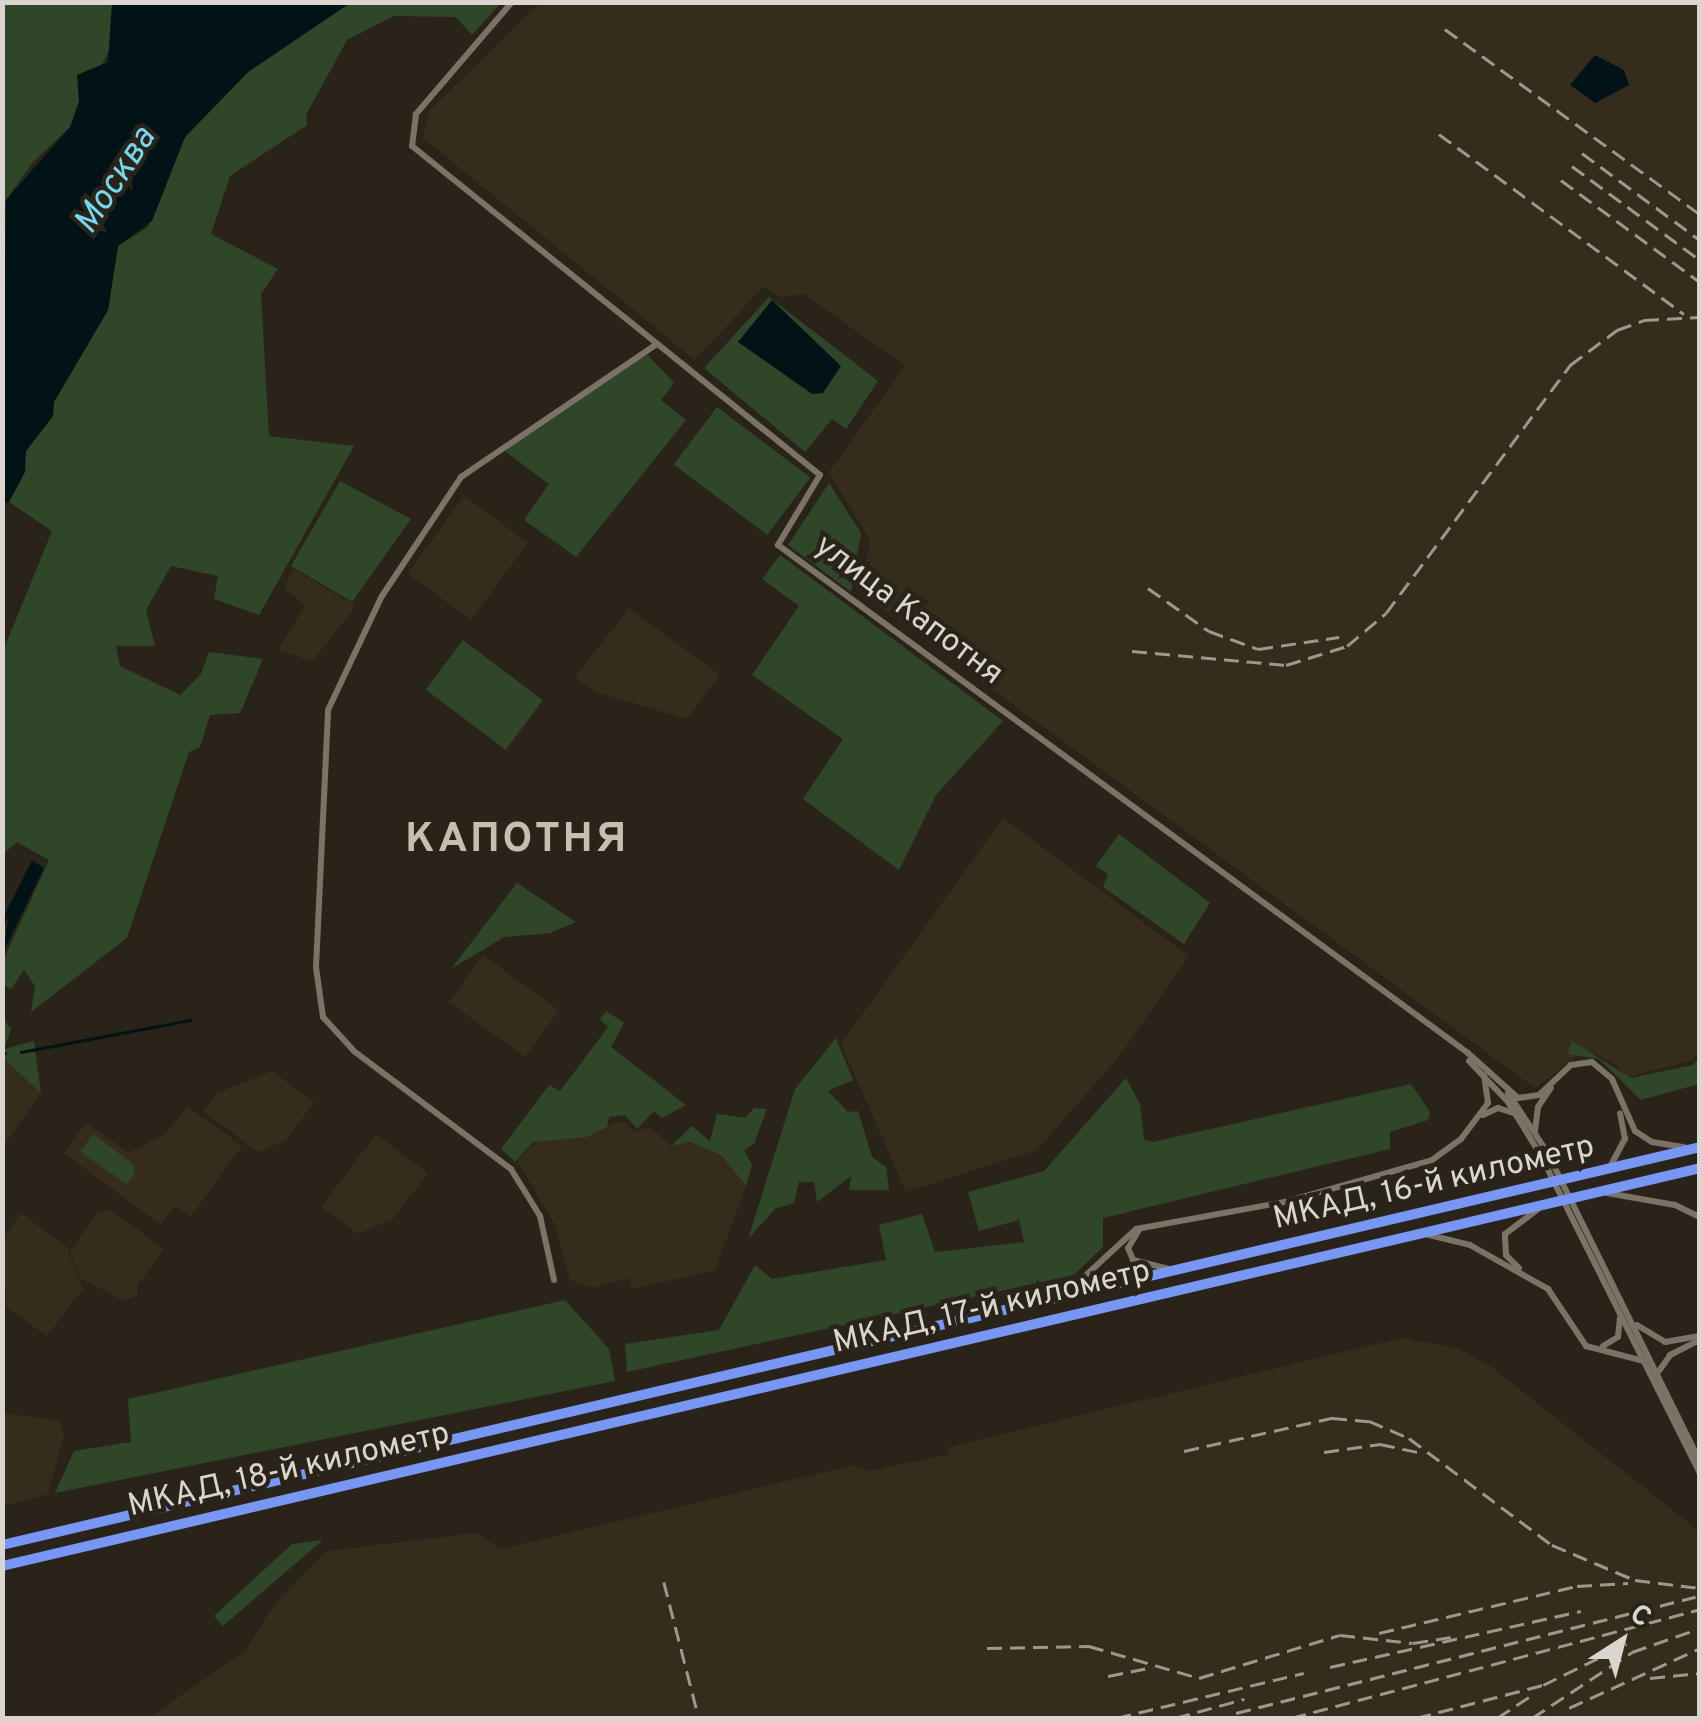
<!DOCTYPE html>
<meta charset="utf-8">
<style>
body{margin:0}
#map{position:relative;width:1702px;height:1721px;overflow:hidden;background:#2a2319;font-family:Overpass,sans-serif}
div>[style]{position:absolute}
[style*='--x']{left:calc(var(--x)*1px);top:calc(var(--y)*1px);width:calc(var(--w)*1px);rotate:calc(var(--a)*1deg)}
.built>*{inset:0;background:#362c1c;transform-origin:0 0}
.green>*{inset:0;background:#304628;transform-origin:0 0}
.water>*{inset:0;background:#011317}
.stream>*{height:2.5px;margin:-1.25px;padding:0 1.25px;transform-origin:1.25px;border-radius:1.25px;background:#011317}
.secondary>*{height:6px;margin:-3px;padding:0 3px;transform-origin:3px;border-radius:3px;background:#7b7367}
.highway>*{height:10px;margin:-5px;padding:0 5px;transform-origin:5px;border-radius:5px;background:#7896f3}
.rail>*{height:2.5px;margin-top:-1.25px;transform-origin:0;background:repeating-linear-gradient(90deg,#9c978f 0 15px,transparent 0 23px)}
span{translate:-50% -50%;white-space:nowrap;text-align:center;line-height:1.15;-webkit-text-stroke:9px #2a2319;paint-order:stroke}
.street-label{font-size:32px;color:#dad6cf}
.water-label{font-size:35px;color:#73d9ee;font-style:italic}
.district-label{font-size:42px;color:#c6beb1;font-weight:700;letter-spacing:2.5px}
.frame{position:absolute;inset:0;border:5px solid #dad6cf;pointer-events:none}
.north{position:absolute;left:1572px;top:1591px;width:100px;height:100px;-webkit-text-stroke:8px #2a2319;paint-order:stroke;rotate:36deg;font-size:28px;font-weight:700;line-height:40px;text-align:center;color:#dad6cf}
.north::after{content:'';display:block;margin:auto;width:35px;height:45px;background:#dad6cf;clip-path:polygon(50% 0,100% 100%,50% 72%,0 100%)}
</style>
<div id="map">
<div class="built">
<div style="clip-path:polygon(540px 3px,1699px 3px,1699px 1051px,1691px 1061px,1627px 1077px,1614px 1063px,1585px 1050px,1535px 1088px,864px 595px,869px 539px,829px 472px,905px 366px,804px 294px,780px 297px,764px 286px,695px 360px,423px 138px,429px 111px)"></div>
<div style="left:464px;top:496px;width:79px;height:96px;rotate:36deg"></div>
<div style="clip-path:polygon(294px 569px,356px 606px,312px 662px,278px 649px,305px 606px,284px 588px)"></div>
<div style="clip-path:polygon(629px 608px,720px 675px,687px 719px,595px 692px,575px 677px)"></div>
<div style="clip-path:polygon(1003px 818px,1189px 956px,1118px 1058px,1037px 1150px,906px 1192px,841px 1044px)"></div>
<div style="left:483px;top:955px;width:94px;height:58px;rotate:36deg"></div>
<div style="clip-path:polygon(3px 1058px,41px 1093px,3px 1147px)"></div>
<div style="clip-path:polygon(272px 1071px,314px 1102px,287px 1140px,258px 1152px,203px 1111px,216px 1094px)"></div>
<div style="clip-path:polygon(187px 1106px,242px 1146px,191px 1216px,175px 1206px,161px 1225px,64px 1153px,86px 1122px,129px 1153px,166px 1133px)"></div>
<div style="clip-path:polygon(625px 1121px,635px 1132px,650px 1127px,671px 1146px,688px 1142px,721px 1155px,746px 1186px,715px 1270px,633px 1289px,629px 1278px,592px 1288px,570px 1280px,554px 1223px,517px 1161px,533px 1143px)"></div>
<div style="clip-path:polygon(376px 1134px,428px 1173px,393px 1219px,358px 1234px,321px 1207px)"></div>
<div style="clip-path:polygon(111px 1210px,164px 1249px,137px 1286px,138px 1295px,124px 1301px,80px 1278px,70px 1251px,98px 1212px)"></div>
<div style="clip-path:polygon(21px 1213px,66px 1246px,83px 1289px,47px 1336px,6px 1307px,3px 1239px)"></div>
<div style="clip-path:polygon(1401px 1338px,1457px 1348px,1490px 1366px,1699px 1531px,1699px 1718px,148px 1718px,244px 1652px,274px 1605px,327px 1551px,476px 1533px,501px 1549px,854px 1465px,870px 1471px,930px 1458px,949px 1454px,948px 1447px)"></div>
<div style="clip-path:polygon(3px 1413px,60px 1421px,64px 1435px,48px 1494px,3px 1506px)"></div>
</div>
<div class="green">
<div style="clip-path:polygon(3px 3px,112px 3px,113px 43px,70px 127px,33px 162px,6px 200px,3px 219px)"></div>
<div style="clip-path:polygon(350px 3px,501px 3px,472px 35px,456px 17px,394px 16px,347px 40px,306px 115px,307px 125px,230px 176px,211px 234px,278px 269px,261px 294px,269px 436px,354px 446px,259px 615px,214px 599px,218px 576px,171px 566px,146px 610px,155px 646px,116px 646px,120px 666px,180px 695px,201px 674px,209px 652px,263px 659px,240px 713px,210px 715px,200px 747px,189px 752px,127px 938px,31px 1012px,35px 986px,24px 970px,11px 989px,3px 985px,3px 961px,49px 860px,17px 842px,3px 854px,3px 651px,52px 531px,9px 502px,16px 481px,25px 472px,25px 451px,53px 416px,54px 402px,108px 310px,118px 246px,148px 227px,185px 137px,248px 72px)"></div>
<div style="clip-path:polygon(769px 297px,878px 381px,846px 429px,832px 419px,805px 452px,704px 368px)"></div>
<div style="clip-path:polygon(647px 354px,674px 383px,661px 400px,686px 420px,576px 557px,524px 520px,549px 484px,502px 449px)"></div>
<div style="left:717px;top:407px;width:117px;height:72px;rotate:37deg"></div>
<div style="clip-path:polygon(340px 481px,411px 519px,352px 602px,291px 566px)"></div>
<div style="clip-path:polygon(829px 483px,861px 533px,851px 592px,788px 545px)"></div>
<div style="clip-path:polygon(780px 555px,1003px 721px,936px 795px,899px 870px,803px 799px,843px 739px,752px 675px,799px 606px,762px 579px)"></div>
<div style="left:463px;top:640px;width:100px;height:62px;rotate:37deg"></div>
<div style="clip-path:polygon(1119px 834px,1210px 903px,1184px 944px,1103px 887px,1108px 874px,1096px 866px)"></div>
<div style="clip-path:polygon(517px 883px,576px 922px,550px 933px,504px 937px,451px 969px)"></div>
<div style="clip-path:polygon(606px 1011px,624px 1023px,611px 1047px,686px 1105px,662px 1118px,654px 1111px,637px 1129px,625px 1115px,609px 1117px,607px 1127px,587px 1137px,533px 1142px,515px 1162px,501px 1149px,549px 1085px,560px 1091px,608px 1027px,600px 1019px)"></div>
<div style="clip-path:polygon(3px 1018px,11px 1029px,4px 1049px,34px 1041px,41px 1093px,3px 1058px)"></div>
<div style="clip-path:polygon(836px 1038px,853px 1080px,828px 1091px,848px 1112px,858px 1111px,872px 1157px,886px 1167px,889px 1190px,849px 1190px,851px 1176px,817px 1202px,814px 1182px,799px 1182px,794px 1203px,775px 1209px,748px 1239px,795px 1089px)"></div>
<div style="clip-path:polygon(1572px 1041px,1631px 1078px,1693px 1065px,1699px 1058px,1699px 1084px,1641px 1100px,1599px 1059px,1568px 1054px)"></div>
<div style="clip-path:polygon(1126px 1078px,1140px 1104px,1144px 1139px,1152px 1142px,1411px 1084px,1430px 1112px,1428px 1120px,1390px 1132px,1390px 1149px,1103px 1218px,1103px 1247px,1074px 1275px,627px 1372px,625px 1344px,719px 1330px,755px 1265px,772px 1279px,886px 1260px,879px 1225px,922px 1214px,935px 1252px,1024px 1242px,1019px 1220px,979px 1231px,968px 1192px,1044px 1171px)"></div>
<div style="clip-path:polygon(754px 1108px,767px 1109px,754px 1144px,744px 1150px,752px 1165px,746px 1186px,721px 1155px,689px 1142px,671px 1146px,692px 1126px,710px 1141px,717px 1114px,745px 1118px)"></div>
<div style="clip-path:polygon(93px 1134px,132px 1163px,135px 1173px,127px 1184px,80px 1152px)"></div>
<div style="clip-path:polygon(565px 1300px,609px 1349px,615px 1381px,55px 1493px,74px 1451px,131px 1442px,128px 1399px)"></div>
<div style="clip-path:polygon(323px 1540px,223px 1626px,214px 1616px,292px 1544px)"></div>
</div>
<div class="water">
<div style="clip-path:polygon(112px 2px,350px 3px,248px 72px,185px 137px,152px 221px,118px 246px,108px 310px,54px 402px,53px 416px,26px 451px,25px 472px,9px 502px,3px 504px,6px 200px,70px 127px,79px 101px,77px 75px,108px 62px)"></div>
<div style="clip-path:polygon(1595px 55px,1624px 70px,1629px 85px,1595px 103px,1570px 85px)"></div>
<div style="clip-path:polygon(772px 300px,841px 366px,823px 393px,812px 394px,738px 342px)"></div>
<div style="clip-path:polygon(32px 860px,44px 868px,3px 953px,9px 915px,3px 927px,3px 918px)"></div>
</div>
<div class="stream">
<div style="--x:21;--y:1052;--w:172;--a:-10.7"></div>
<div style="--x:2;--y:1054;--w:3;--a:-18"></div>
</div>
<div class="secondary">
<div style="--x:512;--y:2;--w:148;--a:130.6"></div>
<div style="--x:416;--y:114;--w:32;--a:97"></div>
<div style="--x:412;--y:146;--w:524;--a:38.88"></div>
<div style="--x:820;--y:475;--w:82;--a:121"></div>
<div style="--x:778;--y:545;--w:857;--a:36.36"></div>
<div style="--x:1468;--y:1053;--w:67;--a:42"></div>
<div style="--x:1518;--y:1098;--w:21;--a:-8"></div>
<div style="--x:1539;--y:1095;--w:44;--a:-43.2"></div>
<div style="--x:1571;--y:1065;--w:21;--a:-8"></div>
<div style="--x:1592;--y:1062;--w:26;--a:40"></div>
<div style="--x:1612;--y:1079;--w:57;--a:66.1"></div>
<div style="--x:1635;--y:1131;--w:20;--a:33"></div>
<div style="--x:1652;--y:1142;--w:33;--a:9"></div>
<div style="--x:1469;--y:1061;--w:57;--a:46.4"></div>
<div style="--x:1508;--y:1102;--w:61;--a:58.4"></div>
<div style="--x:1540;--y:1154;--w:357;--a:63.4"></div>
<div style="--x:1508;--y:1093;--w:71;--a:56.5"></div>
<div style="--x:1547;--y:1152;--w:346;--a:63.7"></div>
<div style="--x:1483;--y:1115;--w:17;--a:-25"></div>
<div style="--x:1498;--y:1108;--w:16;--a:18"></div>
<div style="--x:1535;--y:1131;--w:24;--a:-83"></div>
<div style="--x:1538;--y:1107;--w:23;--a:-56"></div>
<div style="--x:1611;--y:1165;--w:30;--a:-62"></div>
<div style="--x:1625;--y:1139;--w:26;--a:-101"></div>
<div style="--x:1607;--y:1193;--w:69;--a:10"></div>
<div style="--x:1675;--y:1205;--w:28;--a:26"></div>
<div style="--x:1139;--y:1230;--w:21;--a:121"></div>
<div style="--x:1128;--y:1248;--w:13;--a:67"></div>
<div style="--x:1133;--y:1260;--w:36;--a:14"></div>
<div style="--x:1429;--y:1235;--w:42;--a:13.7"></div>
<div style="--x:1470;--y:1245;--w:90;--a:29.4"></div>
<div style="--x:1548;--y:1289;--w:69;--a:56.3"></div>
<div style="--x:1586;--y:1346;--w:59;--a:14.7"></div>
<div style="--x:1519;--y:1268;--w:18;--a:-135"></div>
<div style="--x:1506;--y:1255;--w:21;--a:-93"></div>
<div style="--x:1505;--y:1234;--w:41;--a:-37.1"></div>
<div style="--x:554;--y:1280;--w:66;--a:-102.3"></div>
<div style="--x:540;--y:1216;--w:55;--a:-121.7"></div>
<div style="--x:511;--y:1169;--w:196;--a:-143.1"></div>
<div style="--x:354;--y:1051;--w:46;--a:-132.4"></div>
<div style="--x:323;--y:1017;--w:50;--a:-98"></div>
<div style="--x:316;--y:967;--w:257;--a:-87.3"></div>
<div style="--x:328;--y:710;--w:126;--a:-64.7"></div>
<div style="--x:382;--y:596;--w:143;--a:-56.4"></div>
<div style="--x:461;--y:477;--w:235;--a:-34.2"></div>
<div style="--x:1051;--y:1295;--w:38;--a:-29"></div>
<div style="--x:1084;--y:1277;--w:71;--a:-42.7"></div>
<div style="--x:1136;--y:1229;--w:151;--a:-10.3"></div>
<div style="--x:1285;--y:1202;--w:153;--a:-15.9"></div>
<div style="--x:1432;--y:1160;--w:36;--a:-36"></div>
<div style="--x:1461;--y:1139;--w:45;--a:-53.1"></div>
<div style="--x:1488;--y:1103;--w:28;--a:-98"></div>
<div style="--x:1637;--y:1325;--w:33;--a:31"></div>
<div style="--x:1665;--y:1342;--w:36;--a:-10"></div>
<div style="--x:1603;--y:1346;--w:17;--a:-31"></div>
<div style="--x:1618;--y:1337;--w:19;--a:-84"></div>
<div style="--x:1659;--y:1371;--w:19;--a:-55"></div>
<div style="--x:1670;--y:1355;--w:34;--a:-27"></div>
</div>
<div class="highway">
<div style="--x:2;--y:1545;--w:1744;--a:-13.19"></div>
<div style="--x:2;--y:1566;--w:1744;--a:-13.19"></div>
</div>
<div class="rail">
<div style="--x:1445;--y:29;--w:315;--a:36"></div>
<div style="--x:1439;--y:134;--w:304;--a:36.3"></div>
<div style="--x:1582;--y:153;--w:147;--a:36.4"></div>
<div style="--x:1572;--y:166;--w:159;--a:36.3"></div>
<div style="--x:1561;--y:180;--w:172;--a:36.3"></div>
<div style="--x:1148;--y:588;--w:75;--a:35.2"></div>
<div style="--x:1209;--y:631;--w:52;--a:20.2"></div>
<div style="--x:1258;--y:649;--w:82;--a:-8.4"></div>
<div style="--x:1132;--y:651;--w:155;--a:5.2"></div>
<div style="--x:1286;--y:665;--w:64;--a:-17.3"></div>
<div style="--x:1347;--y:646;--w:51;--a:-40.2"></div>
<div style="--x:1386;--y:613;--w:309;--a:-53.4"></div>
<div style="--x:1570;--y:365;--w:59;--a:-36.7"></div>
<div style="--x:1617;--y:330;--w:29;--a:-20"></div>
<div style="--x:1644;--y:320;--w:56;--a:-3.1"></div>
<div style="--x:1184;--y:1451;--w:152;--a:-12.6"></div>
<div style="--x:1332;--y:1418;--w:37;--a:5"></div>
<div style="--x:1369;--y:1421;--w:43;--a:23"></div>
<div style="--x:1409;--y:1438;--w:179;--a:36.8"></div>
<div style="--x:1552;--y:1545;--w:90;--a:22.9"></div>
<div style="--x:1635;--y:1580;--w:65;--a:7"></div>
<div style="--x:1324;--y:1452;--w:57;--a:-8.1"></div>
<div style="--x:1380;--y:1444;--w:39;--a:12"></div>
<div style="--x:664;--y:1582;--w:140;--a:75.6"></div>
<div style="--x:1379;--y:1633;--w:204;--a:-13.4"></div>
<div style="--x:1577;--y:1586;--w:51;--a:-3.4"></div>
<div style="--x:987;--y:1648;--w:102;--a:-1.1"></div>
<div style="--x:1089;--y:1646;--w:115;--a:16.2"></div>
<div style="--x:1199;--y:1678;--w:147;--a:-17"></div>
<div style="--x:1340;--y:1635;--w:73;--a:6.3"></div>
<div style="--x:1413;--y:1643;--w:39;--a:-9"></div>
<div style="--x:1330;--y:1667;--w:257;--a:-12.6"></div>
<div style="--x:1108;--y:1676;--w:46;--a:-11.3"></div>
<div style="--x:1650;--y:1678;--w:50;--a:-5.7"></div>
<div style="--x:1569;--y:1708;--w:144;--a:-24.6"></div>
<div style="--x:1236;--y:1713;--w:474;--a:-14.2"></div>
<div style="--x:1116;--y:1718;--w:193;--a:-13.5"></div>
<div style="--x:1175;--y:1718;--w:72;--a:-15.4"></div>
<div style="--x:1291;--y:1718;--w:423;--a:-14.9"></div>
<div style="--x:1416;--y:1718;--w:131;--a:-14.6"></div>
<div style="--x:1543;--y:1685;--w:93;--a:-26"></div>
<div style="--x:1497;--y:1718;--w:42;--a:-33.3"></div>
<div style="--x:1532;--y:1718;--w:120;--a:-33.4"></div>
<div style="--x:1632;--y:1652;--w:72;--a:-19.4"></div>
</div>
<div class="street-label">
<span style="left:908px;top:611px;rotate:37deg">улица Капотня</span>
<span style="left:1434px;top:1184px;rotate:-13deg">МКАД, 16-й километр</span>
<span style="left:992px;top:1308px;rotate:-13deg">МКАД, 17-й километр</span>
<span style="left:289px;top:1471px;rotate:-13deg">МКАД, 18-й километр</span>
</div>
<div class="water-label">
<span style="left:116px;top:181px;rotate:-57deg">Москва</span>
</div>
<div class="district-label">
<span style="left:517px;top:841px">КАПОТНЯ</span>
</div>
<div class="frame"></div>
<div class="north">С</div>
</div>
